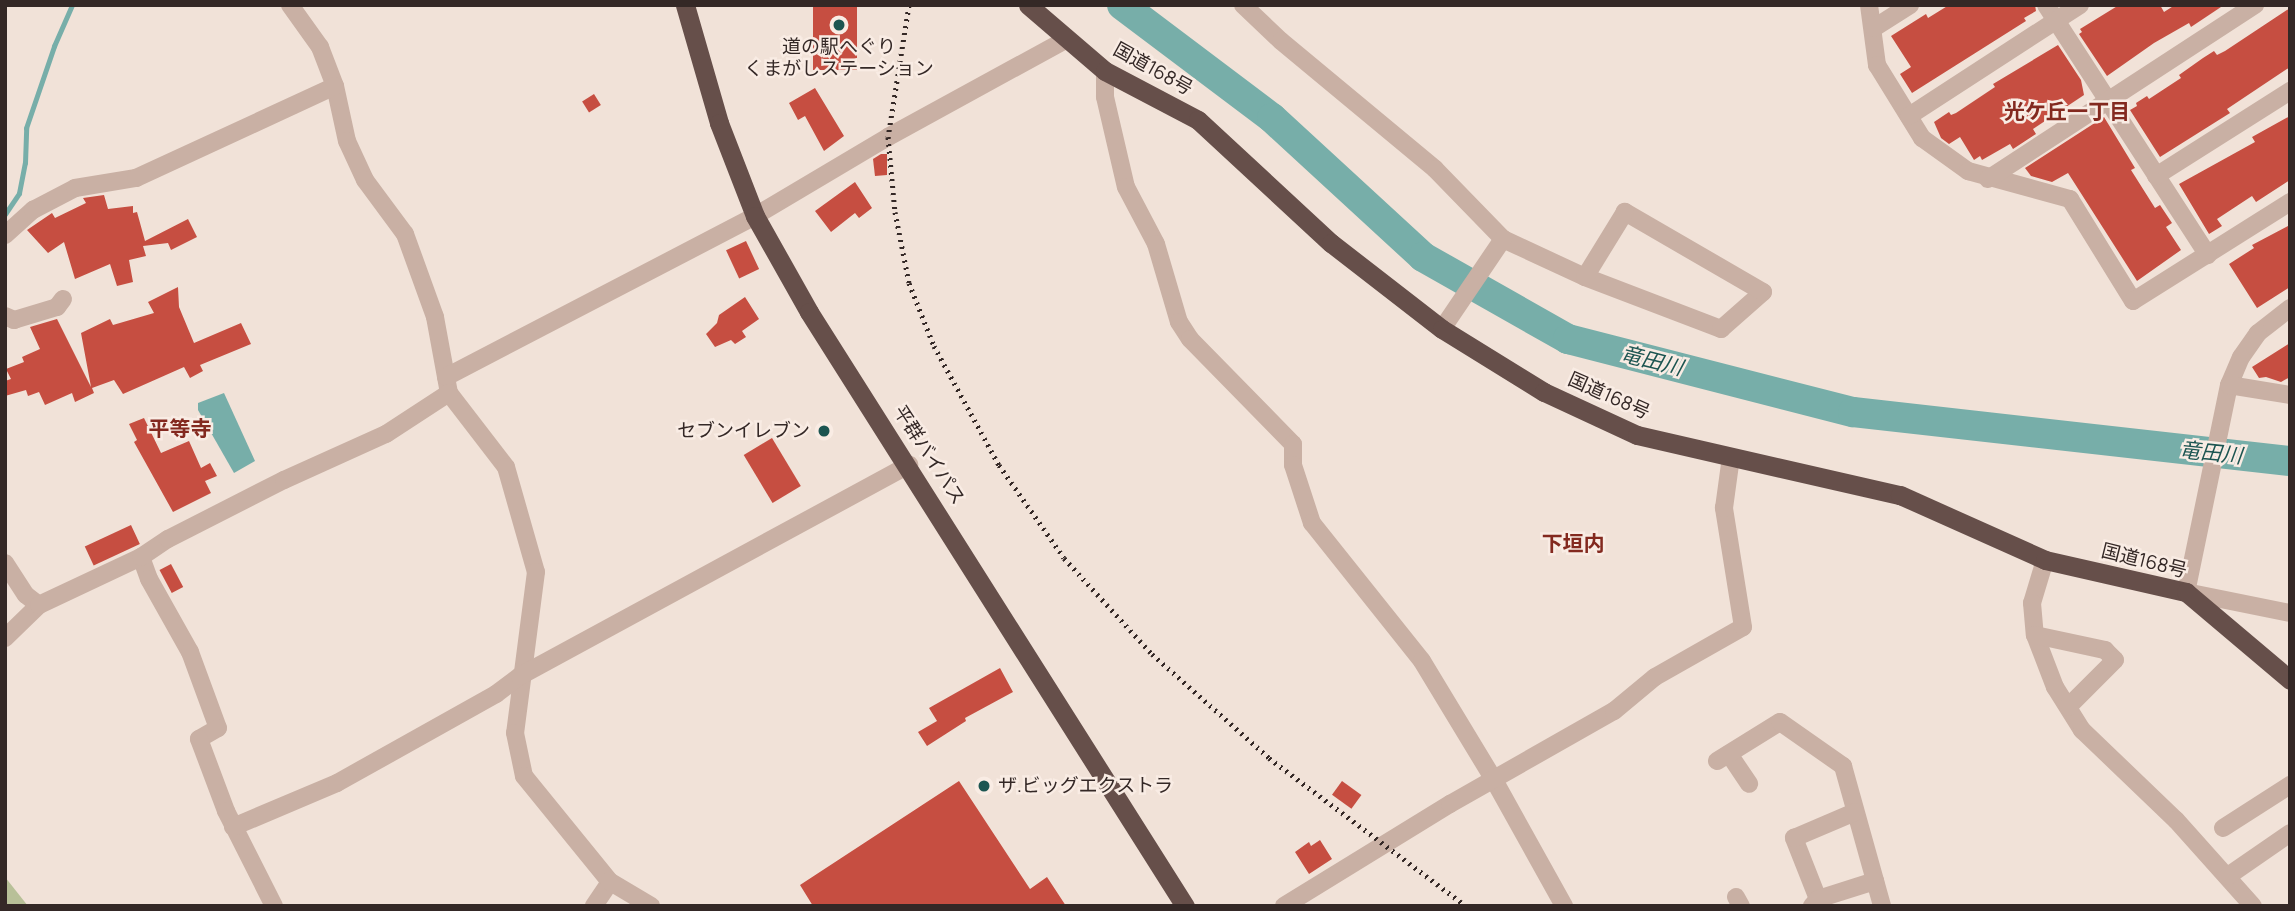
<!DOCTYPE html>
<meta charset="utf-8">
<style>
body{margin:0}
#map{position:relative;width:2295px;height:911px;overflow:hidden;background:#f1e2d8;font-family:Manrope,"Noto Sans JP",sans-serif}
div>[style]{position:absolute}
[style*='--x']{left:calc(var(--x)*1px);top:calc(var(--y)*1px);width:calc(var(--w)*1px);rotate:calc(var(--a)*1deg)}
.green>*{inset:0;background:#b8c098}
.water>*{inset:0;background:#77aea9}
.stream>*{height:5px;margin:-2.5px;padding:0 2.5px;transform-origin:2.5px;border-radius:2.5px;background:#77aea9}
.river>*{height:30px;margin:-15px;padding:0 15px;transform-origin:15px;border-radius:15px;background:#77aea9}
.building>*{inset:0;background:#c64e41;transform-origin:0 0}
.minor>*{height:18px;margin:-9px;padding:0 9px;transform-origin:9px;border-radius:9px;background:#c9b0a4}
.trunk>*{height:19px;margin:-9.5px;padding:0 9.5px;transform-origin:9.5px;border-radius:9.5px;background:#664f4a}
.rail>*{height:5px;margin-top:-2.5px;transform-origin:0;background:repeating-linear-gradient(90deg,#342826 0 2px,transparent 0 7px)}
.dots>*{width:19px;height:19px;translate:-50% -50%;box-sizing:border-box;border:4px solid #f9ece4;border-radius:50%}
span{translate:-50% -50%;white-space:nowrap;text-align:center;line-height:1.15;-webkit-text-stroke:5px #f9ece4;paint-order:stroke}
.poi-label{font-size:19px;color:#342826}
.right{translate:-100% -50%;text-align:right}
.left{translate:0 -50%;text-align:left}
.street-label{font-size:19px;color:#342826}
.neighbourhood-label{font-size:21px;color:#83291f;font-weight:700}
.water-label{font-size:21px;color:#1c5551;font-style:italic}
.frame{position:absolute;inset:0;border:7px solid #342826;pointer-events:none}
</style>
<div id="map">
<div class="green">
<div style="clip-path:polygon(5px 877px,28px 906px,5px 906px)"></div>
</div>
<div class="water">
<div style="clip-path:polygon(224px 393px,255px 461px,234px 473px,198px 410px,198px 403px)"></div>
</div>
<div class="stream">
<div style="--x:5;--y:214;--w:25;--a:-56"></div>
<div style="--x:19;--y:193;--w:31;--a:-79"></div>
<div style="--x:25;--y:163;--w:35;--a:-88"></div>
<div style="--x:26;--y:128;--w:87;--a:-71.1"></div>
<div style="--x:54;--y:46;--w:45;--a:-66.3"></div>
</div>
<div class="river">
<div style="--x:1122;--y:5;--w:188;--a:37"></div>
<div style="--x:1272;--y:118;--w:205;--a:42.6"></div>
<div style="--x:1423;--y:257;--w:167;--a:29.5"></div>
<div style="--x:1568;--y:339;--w:294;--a:14.4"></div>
<div style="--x:1853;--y:412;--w:440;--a:6.4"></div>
</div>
<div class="building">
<div style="left:813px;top:5px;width:44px;height:65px"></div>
<div style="clip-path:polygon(1949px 5px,2035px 5px,2036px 11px,2024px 18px,2026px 21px,1912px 93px,1900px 74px,1911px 67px,1891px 36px,1926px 14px,1928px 18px)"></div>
<div style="clip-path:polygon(2119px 5px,2160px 5px,2164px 12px,2175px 5px,2224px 5px,2191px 27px,2189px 23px,2154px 43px,2107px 76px,2079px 34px,2082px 32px,2080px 29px)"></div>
<div style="clip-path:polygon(2290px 8px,2290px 67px,2227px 109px,2230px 113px,2160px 157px,2130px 110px,2137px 106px,2136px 103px,2147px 96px,2149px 99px,2181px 78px,2179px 75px,2203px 58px,2214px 51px,2217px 55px,2225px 51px)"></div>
<div style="clip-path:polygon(2058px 45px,2081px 80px,2084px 95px,2033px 129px,2036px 134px,2013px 149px,2010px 144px,1982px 160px,1980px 156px,1974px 160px,1960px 137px,1949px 144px,1941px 138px,1934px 122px,1949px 112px,1951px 115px,1956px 113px,1995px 87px,1993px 84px)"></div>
<div style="clip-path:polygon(815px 88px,844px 136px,824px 151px,805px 116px,798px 120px,789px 103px)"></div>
<div style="left:594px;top:94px;width:13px;height:14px;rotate:58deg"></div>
<div style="clip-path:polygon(2290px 116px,2290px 180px,2256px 202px,2252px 196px,2217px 219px,2222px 226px,2209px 234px,2179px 184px,2255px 142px,2252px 137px)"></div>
<div style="clip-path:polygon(2104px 117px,2135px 168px,2131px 170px,2155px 208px,2160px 205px,2172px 223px,2166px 227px,2181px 250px,2137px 281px,2068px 173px,2052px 182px,2031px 176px,2025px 168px)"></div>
<div style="clip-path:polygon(881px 154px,887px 154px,887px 175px,875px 176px,873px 159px)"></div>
<div style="clip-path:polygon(855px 182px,872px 208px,859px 218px,855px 213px,831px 232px,815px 211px)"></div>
<div style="clip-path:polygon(104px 195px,108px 209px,133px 206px,133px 213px,137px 212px,145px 241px,188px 219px,197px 237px,171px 250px,168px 243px,143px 246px,146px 256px,129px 260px,133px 282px,117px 286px,110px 264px,75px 279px,64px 242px,48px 253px,27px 230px,52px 213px,55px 218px,86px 203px,83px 198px)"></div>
<div style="clip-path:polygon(2290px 225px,2290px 287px,2257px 308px,2229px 264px,2254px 248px,2252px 245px)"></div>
<div style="left:746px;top:241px;width:31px;height:22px;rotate:65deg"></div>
<div style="clip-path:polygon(178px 287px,179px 307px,194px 343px,241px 323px,251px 344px,200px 365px,203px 371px,190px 378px,184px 367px,123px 394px,114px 380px,92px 388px,94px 393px,75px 402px,72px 393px,45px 405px,39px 392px,28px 396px,26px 390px,5px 396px,5px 381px,11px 379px,6px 369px,24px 362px,22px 357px,40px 349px,30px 327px,57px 319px,91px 387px,81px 333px,110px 319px,113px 325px,154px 313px,148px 302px)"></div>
<div style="clip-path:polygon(745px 297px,759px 319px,742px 331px,746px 337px,735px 344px,731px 340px,715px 347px,706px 334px,717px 323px,719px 315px)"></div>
<div style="clip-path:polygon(2290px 343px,2290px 377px,2281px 382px,2266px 377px,2259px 378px,2252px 367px)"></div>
<div style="clip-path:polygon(144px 418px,161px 453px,189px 441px,201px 468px,210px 463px,217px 476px,205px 481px,211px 493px,173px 512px,134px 442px,137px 440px,129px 424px)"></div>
<div style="left:772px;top:438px;width:56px;height:33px;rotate:59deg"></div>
<div style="left:131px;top:525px;width:21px;height:51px;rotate:65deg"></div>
<div style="left:171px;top:564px;width:26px;height:13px;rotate:62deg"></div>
<div style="clip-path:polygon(1000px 668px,1013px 692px,965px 718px,966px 721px,927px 746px,918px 732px,937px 721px,929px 708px)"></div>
<div style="clip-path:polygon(959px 781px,1030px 889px,1047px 877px,1066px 906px,813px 906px,800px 885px)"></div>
<div style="left:1342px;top:781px;width:24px;height:17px;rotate:36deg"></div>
<div style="clip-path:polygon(1320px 840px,1332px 859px,1309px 874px,1295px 852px,1309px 842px,1311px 846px)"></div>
</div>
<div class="minor">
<div style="--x:290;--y:5;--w:52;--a:54.5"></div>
<div style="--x:320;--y:47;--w:42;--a:69"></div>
<div style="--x:335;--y:86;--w:56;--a:77.7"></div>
<div style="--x:347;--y:141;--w:43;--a:65.2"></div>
<div style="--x:365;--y:180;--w:67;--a:53.5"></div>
<div style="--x:405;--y:234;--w:88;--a:70.1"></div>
<div style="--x:435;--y:317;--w:77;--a:79.6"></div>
<div style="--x:449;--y:393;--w:93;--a:52.4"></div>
<div style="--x:506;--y:467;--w:109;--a:74.1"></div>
<div style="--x:536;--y:572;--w:162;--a:97.4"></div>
<div style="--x:515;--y:733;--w:44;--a:78.2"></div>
<div style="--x:524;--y:776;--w:136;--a:50.9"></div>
<div style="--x:610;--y:882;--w:29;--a:124"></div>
<div style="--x:1243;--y:5;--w:52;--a:43.5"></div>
<div style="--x:1281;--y:41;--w:200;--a:39.7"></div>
<div style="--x:1435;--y:169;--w:98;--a:45.8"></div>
<div style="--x:1503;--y:239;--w:90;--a:24.9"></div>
<div style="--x:1585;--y:277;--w:146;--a:20.9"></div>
<div style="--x:1721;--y:329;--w:56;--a:-41.4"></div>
<div style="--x:1763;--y:292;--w:160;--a:-149.9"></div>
<div style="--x:1625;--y:212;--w:76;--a:121.6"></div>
<div style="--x:1869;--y:5;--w:61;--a:82.4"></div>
<div style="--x:1877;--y:65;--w:86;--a:58.3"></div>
<div style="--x:1922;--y:138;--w:57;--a:35.7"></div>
<div style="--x:1968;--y:171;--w:106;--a:15.4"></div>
<div style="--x:2070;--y:199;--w:120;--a:58.3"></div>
<div style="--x:2133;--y:301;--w:186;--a:-32.2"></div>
<div style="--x:2046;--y:5;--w:298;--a:57.1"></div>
<div style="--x:1874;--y:28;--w:43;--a:-32.6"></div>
<div style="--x:1105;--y:71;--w:26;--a:90"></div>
<div style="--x:1105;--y:97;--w:92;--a:76.9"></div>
<div style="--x:1126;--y:187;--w:64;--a:62.2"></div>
<div style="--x:1156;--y:244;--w:81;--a:73.6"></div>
<div style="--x:1179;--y:322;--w:20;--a:57"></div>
<div style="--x:1190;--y:339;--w:147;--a:45.6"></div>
<div style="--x:1293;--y:444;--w:21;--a:90"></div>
<div style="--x:1293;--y:465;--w:61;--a:71.9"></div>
<div style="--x:1312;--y:523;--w:176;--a:51.4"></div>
<div style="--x:1422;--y:661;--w:139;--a:58.8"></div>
<div style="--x:1494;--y:780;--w:144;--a:60.9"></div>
<div style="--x:1909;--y:116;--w:204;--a:-33"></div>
<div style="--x:2156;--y:176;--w:159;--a:-32.4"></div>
<div style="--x:1988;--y:179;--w:319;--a:-33.1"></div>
<div style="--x:5;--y:235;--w:38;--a:-42"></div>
<div style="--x:33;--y:210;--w:47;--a:-27.6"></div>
<div style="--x:75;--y:188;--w:62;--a:-9.3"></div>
<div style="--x:136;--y:178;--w:219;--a:-24.8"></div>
<div style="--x:2290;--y:308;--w:41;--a:142"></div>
<div style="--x:2258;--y:333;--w:29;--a:125"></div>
<div style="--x:2241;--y:357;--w:30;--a:113"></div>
<div style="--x:2229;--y:385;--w:211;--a:101.7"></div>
<div style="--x:2186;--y:592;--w:106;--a:11.4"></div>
<div style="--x:5;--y:316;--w:10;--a:24"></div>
<div style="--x:14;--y:320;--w:45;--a:-16.8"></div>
<div style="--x:57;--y:307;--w:10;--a:-53"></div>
<div style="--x:1442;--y:329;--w:109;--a:-55.9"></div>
<div style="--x:446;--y:377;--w:348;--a:-27.5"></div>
<div style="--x:755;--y:216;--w:155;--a:-30.7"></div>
<div style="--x:888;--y:137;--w:204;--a:-28.7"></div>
<div style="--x:2229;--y:385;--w:62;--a:9.3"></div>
<div style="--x:141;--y:557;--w:23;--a:70"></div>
<div style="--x:149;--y:579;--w:84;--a:60.7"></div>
<div style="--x:190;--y:652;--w:81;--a:69.8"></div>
<div style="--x:218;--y:728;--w:22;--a:150"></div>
<div style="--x:199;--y:739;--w:77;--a:69.4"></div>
<div style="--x:226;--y:811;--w:106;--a:63.2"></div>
<div style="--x:2045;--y:560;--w:45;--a:106.8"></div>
<div style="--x:2032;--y:603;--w:32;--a:85"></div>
<div style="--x:2035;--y:635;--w:56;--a:69"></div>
<div style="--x:2055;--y:687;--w:51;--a:57.9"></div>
<div style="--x:2082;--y:730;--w:130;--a:43.8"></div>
<div style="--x:2176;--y:820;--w:115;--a:48.2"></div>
<div style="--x:5;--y:563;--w:38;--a:57"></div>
<div style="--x:26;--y:595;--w:16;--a:38"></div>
<div style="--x:2035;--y:635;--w:72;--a:12.1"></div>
<div style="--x:2105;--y:650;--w:14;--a:45"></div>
<div style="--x:2115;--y:660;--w:66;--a:135"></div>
<div style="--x:5;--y:638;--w:47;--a:-44.1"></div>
<div style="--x:39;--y:605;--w:113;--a:-25.2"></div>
<div style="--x:141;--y:557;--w:32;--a:-34"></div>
<div style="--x:168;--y:539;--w:130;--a:-27"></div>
<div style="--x:284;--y:480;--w:112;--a:-24.3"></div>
<div style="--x:386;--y:434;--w:75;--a:-33.1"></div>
<div style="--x:1729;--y:754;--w:36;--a:56"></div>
<div style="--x:1717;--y:761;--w:74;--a:-31.8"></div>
<div style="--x:1780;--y:722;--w:77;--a:34.9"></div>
<div style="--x:1843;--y:766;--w:145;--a:74.4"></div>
<div style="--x:233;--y:827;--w:113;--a:-22.9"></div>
<div style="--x:337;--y:783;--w:182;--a:-29.2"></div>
<div style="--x:496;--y:694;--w:30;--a:-37"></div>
<div style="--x:520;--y:676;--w:443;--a:-28.5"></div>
<div style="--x:2223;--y:828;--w:80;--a:-32.7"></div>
<div style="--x:2228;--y:876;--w:75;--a:-34.7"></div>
<div style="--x:609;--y:881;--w:49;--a:30.8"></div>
<div style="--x:1736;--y:897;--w:10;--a:61"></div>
<div style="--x:1818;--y:899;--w:66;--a:-111.5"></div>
<div style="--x:1794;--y:838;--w:66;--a:-23.1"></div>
<div style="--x:1284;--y:906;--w:195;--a:-31.6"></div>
<div style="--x:1450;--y:804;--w:189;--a:-29.6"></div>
<div style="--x:1614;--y:711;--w:53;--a:-39.7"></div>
<div style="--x:1655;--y:677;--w:101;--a:-29.6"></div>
<div style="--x:1743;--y:627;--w:121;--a:-99.1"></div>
<div style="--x:1724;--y:508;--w:51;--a:-82.2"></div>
<div style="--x:1812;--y:906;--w:9;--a:-49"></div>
<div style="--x:1818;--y:899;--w:60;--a:-17.5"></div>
</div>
<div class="trunk">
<div style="--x:685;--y:5;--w:123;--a:73.9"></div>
<div style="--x:719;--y:123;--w:100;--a:68.8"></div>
<div style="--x:755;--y:216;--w:110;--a:60.6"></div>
<div style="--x:809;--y:312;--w:703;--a:57.67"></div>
<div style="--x:1028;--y:5;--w:101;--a:40.6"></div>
<div style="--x:1105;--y:71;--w:105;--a:27.8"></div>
<div style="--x:1198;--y:120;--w:181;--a:42.8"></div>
<div style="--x:1331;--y:243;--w:140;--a:37.8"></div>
<div style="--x:1442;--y:329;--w:120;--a:31.7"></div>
<div style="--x:1544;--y:392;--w:102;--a:24.8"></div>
<div style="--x:1637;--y:435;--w:270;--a:12.9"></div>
<div style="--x:1900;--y:495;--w:159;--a:24.1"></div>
<div style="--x:2045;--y:560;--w:145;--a:12.8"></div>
<div style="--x:2186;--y:592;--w:136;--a:40.2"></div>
</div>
<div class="rail">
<div style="--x:909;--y:5;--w:134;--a:99"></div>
<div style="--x:888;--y:137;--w:75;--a:84.7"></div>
<div style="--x:895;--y:212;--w:72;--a:78.8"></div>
<div style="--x:909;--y:283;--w:68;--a:68.4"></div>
<div style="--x:934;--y:346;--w:136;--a:61.4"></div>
<div style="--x:999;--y:465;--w:113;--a:55"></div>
<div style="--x:1064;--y:558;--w:130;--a:47.5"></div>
<div style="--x:1152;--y:654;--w:157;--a:41.6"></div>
<div style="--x:1269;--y:758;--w:246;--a:36.9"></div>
</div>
<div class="dots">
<div style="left:839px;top:25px;background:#1c5551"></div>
<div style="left:824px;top:431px;background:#1c5551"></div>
<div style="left:984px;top:786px;background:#1c5551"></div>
</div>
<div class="poi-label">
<span style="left:839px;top:58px">道の駅へぐり<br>くまがしステーション</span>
<span class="right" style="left:810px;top:431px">セブンイレブン</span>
<span class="left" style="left:998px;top:786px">ザ.ビッグエクストラ</span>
</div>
<div class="street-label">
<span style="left:1153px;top:69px;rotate:29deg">国道168号</span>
<span style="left:1609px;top:396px;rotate:24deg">国道168号</span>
<span style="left:929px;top:455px;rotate:57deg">平群バイパス</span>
<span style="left:2144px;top:561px;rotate:14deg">国道168号</span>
</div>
<div class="neighbourhood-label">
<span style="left:2067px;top:111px">光ケ丘一丁目</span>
<span style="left:180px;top:428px">平等寺</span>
<span style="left:1573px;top:543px">下垣内</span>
</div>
<div class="water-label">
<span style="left:1652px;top:360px;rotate:14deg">竜田川</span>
<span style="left:2211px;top:452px;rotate:6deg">竜田川</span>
</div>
<div class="frame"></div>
</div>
